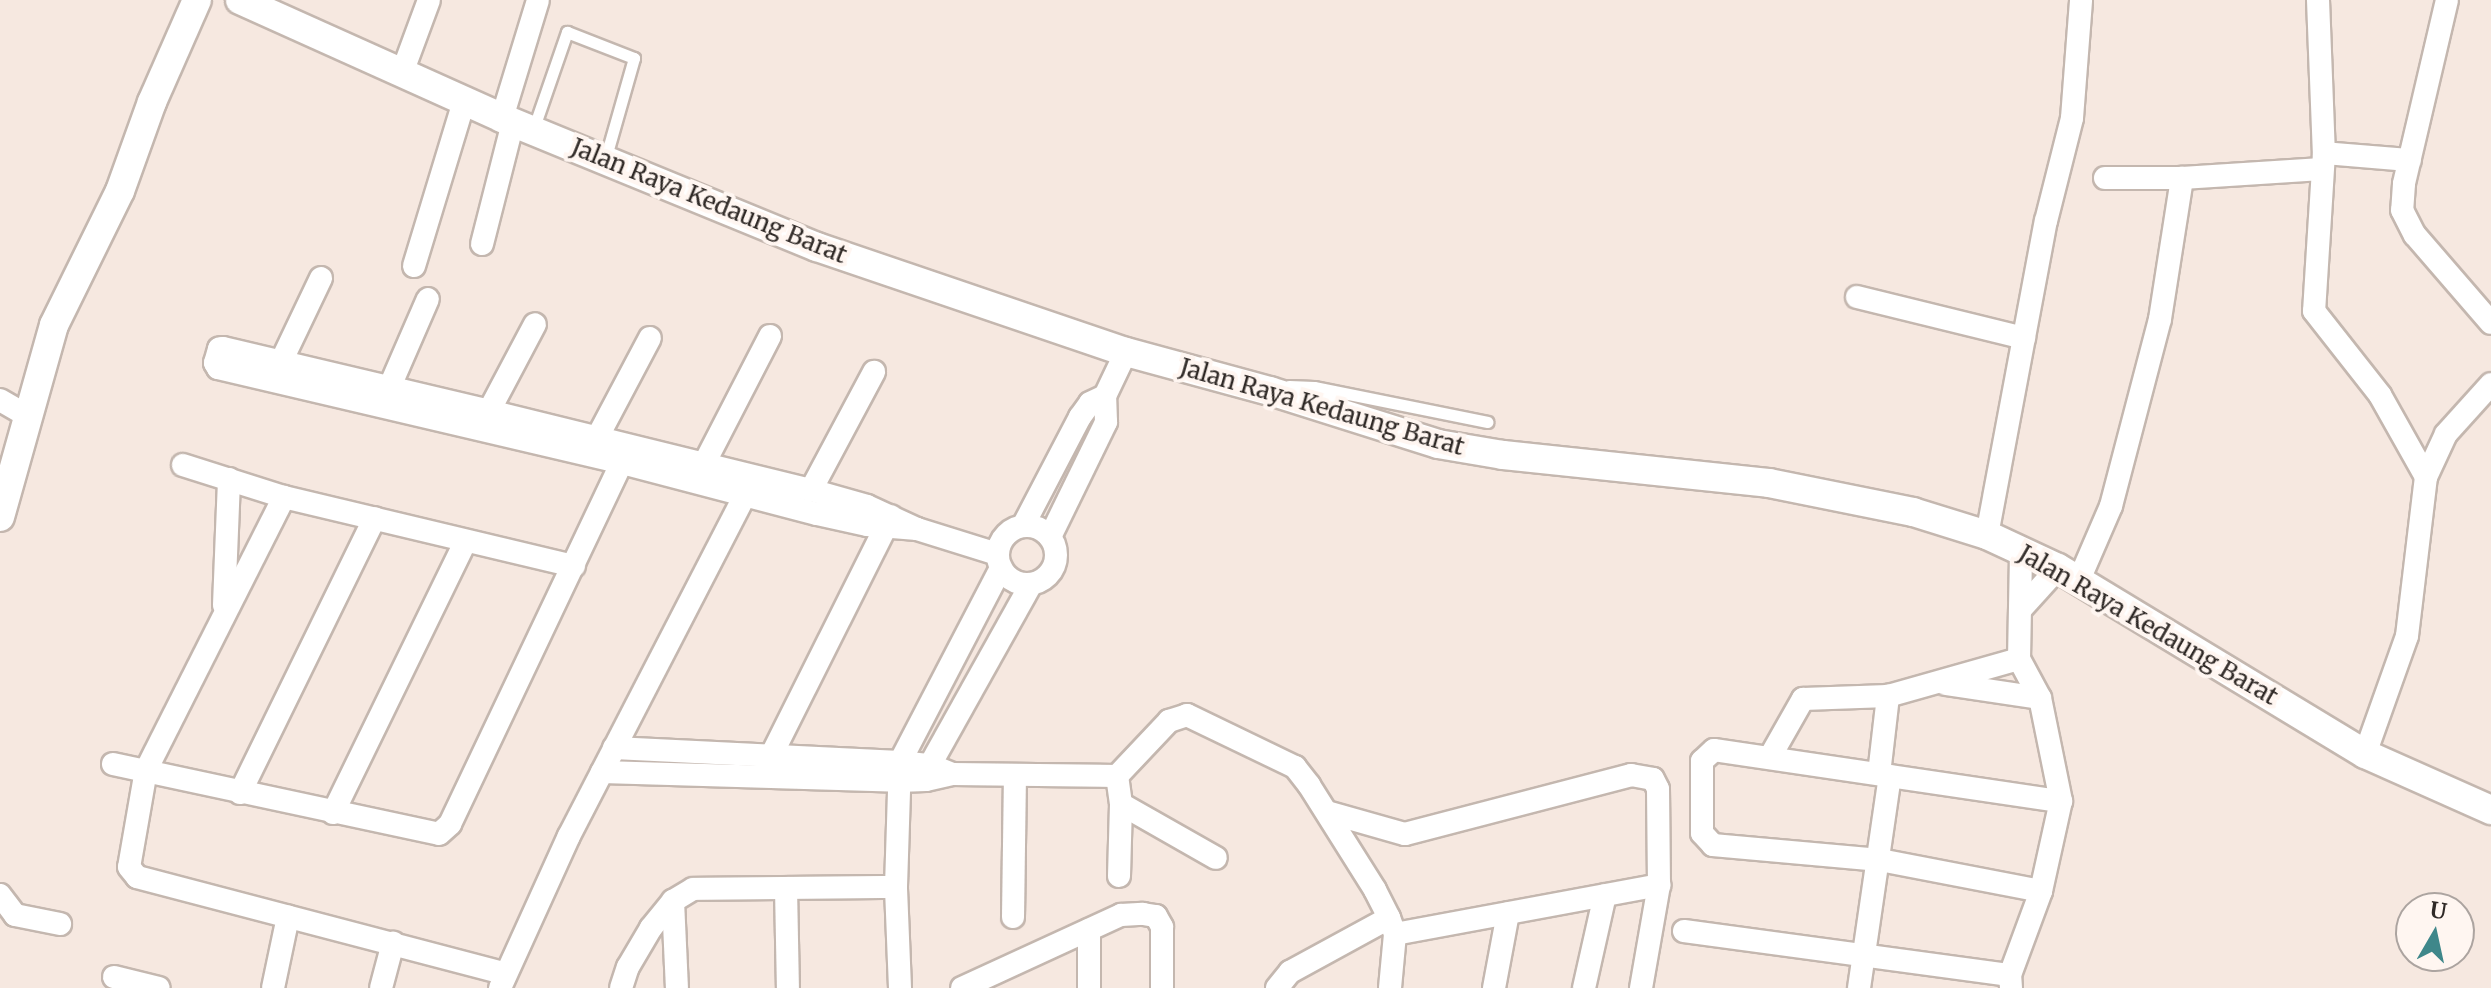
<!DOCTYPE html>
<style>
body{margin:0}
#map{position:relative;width:2491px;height:988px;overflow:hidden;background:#f6e8e0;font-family:Merriweather,serif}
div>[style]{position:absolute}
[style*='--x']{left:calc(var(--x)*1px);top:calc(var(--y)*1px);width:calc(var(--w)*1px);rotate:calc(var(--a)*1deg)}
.roads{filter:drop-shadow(2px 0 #c4b7af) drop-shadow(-2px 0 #c4b7af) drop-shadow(0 2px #c4b7af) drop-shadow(0 -2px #c4b7af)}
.service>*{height:11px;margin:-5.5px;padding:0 5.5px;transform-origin:5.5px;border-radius:5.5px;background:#fff}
.minor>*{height:22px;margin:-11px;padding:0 11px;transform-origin:11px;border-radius:11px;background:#fff}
.minor>.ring{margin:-11px;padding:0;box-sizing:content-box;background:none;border:22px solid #fff;border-radius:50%}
.tertiary>*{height:28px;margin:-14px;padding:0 14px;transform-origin:14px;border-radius:14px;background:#fff}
span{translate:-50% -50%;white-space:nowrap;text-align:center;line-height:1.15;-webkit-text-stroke:8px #fff6f1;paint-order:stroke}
.street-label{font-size:24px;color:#2f2926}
.north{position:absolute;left:2395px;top:892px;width:80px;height:80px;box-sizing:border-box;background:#fff6f1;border:2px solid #aca4a0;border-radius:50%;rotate:9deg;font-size:22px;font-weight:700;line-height:32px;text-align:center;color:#2f2926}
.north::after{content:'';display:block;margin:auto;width:28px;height:36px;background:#3f878a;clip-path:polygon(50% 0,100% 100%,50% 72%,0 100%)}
</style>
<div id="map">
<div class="roads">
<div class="service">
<div style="--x:533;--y:130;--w:104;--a:-70.9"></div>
<div style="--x:567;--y:32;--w:72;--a:21.2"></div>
<div style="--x:634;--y:58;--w:106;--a:105.9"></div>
<div style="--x:1289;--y:386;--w:25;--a:2"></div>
<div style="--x:1314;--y:387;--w:177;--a:11.4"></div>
</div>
<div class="minor">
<div style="--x:2318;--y:0;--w:153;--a:87.8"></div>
<div style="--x:2324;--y:153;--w:158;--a:93.6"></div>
<div style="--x:2314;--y:311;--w:107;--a:51.8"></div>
<div style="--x:2380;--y:395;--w:94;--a:60.7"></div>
<div style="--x:2447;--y:0;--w:189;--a:103.2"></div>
<div style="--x:2404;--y:184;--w:26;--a:94"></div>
<div style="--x:2402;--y:210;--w:28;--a:63"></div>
<div style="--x:2415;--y:235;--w:116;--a:49.2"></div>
<div style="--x:402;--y:73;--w:78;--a:-69.7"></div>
<div style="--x:502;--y:118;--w:123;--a:-73"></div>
<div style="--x:2324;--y:153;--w:86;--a:4.7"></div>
<div style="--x:2105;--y:178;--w:77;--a:0"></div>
<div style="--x:2182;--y:178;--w:140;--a:-3.7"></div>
<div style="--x:482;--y:244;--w:126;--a:-75.7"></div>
<div style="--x:414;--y:266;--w:172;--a:-73.1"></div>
<div style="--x:1857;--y:297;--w:172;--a:13.8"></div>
<div style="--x:281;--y:362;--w:93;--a:-64.5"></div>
<div style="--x:0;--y:400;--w:34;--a:30"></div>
<div style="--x:384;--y:400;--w:110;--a:-66.5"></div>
<div style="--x:489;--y:411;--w:98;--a:-62.1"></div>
<div style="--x:597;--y:438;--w:113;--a:-62.1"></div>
<div style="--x:704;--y:464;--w:144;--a:-62.7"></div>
<div style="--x:183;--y:465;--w:106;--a:17.6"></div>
<div style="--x:284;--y:497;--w:298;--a:13.4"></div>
<div style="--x:811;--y:490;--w:134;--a:-61.9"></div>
<div style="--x:284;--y:497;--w:306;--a:116.8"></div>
<div style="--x:146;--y:770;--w:98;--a:99.9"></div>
<div style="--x:129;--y:867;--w:13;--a:51"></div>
<div style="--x:137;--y:877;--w:379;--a:14.7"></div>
<div class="ring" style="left:998px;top:526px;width:36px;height:36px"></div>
<div style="--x:1023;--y:526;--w:123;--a:-62.4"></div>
<div style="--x:1080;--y:417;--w:17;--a:-54"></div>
<div style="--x:1090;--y:403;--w:17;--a:-25"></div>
<div style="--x:1105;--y:396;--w:49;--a:-64.5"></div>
<div style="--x:917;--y:529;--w:50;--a:-175.4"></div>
<div style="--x:867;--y:525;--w:51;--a:-167.6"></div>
<div style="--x:817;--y:514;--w:201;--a:-165.3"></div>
<div style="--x:623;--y:463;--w:416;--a:-166.8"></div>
<div style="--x:218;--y:368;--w:6;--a:-121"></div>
<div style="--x:215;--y:363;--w:15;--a:-74"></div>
<div style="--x:219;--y:349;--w:4;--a:-14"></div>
<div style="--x:223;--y:348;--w:273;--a:13.3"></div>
<div style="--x:489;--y:411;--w:332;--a:13.8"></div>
<div style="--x:811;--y:490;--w:58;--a:15.9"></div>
<div style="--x:867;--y:506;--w:55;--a:24.7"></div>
<div style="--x:917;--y:529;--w:84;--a:17.4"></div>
<div style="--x:1987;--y:535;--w:319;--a:-79.4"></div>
<div style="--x:2046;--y:221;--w:106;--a:-75.8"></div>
<div style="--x:2072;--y:118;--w:118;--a:-85.6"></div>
<div style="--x:1050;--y:537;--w:128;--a:-64"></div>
<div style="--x:1106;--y:422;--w:26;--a:-92"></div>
<div style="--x:2079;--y:580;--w:81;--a:-66.6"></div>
<div style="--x:2111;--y:506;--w:193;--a:-75.3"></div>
<div style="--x:2160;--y:319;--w:143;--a:-81.1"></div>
<div style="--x:224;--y:605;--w:126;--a:-87.7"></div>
<div style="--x:2021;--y:609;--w:55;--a:-47.9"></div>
<div style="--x:1946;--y:684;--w:95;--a:8.5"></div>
<div style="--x:614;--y:748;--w:286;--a:2.8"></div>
<div style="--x:900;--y:762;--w:30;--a:6"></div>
<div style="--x:930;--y:765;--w:24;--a:22"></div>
<div style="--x:2365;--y:754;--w:125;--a:-70.4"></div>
<div style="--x:2407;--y:636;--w:160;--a:-83.2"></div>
<div style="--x:2426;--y:477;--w:47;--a:-65.1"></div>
<div style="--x:2446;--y:434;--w:67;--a:-48"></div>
<div style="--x:771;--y:756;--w:268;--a:-63.4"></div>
<div style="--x:1770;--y:757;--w:67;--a:-60.4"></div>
<div style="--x:1803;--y:699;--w:85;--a:-2"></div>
<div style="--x:1888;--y:696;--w:136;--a:-15.8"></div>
<div style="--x:113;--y:764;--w:333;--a:12.1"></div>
<div style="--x:439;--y:834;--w:15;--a:-42"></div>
<div style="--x:450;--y:824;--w:413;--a:-64.6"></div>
<div style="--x:602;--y:772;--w:296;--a:1.7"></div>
<div style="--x:898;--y:781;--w:28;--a:-2"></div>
<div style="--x:926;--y:780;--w:27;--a:-13"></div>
<div style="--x:952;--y:774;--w:165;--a:0.7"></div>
<div style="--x:1879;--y:774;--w:79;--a:-83.4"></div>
<div style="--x:927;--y:776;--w:11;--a:-75"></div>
<div style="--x:930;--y:765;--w:207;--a:-60.8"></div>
<div style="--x:240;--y:793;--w:306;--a:-63.9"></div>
<div style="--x:1121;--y:804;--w:109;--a:29.6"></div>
<div style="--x:1327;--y:812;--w:81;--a:15.8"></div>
<div style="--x:1405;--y:834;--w:234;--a:-14.6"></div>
<div style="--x:1631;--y:775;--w:22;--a:10"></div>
<div style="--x:1653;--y:779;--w:11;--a:63"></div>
<div style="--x:1658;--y:789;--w:96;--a:89.4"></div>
<div style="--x:1659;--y:885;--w:105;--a:99.9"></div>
<div style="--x:333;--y:813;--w:301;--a:-64"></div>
<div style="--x:1119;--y:876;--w:72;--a:-88.4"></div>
<div style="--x:1121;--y:804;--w:28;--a:-98"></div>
<div style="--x:1117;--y:776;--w:76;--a:-46.6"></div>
<div style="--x:1169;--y:721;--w:19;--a:-18"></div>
<div style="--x:1187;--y:715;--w:120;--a:25.7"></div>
<div style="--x:1295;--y:767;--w:23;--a:52"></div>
<div style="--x:1309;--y:785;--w:124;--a:57.8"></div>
<div style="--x:1375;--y:890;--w:31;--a:63"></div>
<div style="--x:1389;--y:918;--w:17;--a:69"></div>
<div style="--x:1395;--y:934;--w:54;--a:95.3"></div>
<div style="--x:786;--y:888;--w:100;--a:88.9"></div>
<div style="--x:2041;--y:891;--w:164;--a:-169.1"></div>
<div style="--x:1880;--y:860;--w:168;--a:-174.9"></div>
<div style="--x:1713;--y:845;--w:16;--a:-133"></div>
<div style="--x:1702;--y:833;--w:72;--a:-90"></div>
<div style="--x:1702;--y:761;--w:16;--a:-43"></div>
<div style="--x:1714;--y:750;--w:351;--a:8.4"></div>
<div style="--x:0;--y:895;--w:25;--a:53"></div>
<div style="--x:15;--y:915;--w:46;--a:11.3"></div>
<div style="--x:673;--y:901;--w:87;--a:87.4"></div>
<div style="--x:1013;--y:917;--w:140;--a:-89.2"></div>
<div style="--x:1684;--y:931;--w:329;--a:7.7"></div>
<div style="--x:1395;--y:934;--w:269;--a:-10.5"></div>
<div style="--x:114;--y:977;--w:46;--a:13.7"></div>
<div style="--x:273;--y:988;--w:73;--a:-78.1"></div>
<div style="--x:381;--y:988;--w:47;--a:-75.1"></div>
<div style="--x:500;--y:988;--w:167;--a:-65.6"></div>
<div style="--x:569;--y:836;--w:397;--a:-62.7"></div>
<div style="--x:621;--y:988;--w:22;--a:-72"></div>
<div style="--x:628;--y:967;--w:45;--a:-59.5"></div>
<div style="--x:651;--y:928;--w:35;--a:-51"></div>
<div style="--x:673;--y:901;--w:23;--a:-31"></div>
<div style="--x:693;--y:889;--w:203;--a:-0.6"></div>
<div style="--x:900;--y:988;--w:101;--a:-92.3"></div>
<div style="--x:896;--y:887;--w:125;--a:-88.2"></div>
<div style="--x:900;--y:762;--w:219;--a:-62.5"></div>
<div style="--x:962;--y:988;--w:175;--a:-24.7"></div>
<div style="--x:1121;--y:915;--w:22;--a:-3"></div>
<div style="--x:1143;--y:914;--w:13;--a:9"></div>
<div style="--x:1156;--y:916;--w:13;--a:61"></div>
<div style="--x:1162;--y:927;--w:61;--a:90"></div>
<div style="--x:1089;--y:988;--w:58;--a:-90"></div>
<div style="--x:1277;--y:988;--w:21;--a:-51"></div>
<div style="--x:1290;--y:972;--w:113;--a:-28.6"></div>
<div style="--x:1494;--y:988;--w:76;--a:-79.4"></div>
<div style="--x:1584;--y:988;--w:95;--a:-77.3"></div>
<div style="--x:1859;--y:988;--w:214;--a:-81.7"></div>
<div style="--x:2011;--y:988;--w:13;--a:-94"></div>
<div style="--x:2010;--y:975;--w:90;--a:-69.7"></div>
<div style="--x:2041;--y:891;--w:92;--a:-77.5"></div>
<div style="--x:2061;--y:801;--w:105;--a:-101.5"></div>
<div style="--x:2040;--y:698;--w:44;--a:-118.3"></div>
<div style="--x:2019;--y:659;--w:109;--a:-88.9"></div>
</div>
<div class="tertiary">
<div style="--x:240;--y:0;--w:287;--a:24.2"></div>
<div style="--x:502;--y:118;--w:340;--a:22.3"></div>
<div style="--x:817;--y:247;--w:326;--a:18.8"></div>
<div style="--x:1126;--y:352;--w:149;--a:15.2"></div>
<div style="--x:1270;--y:391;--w:176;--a:17.5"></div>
<div style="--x:1438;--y:444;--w:66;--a:9.6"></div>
<div style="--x:1503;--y:455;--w:267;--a:6"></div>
<div style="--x:1769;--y:483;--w:147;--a:11.4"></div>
<div style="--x:1913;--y:512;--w:77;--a:17.3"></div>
<div style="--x:1987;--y:535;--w:78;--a:24.9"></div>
<div style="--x:2058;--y:568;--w:359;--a:31.2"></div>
<div style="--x:2365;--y:754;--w:138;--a:24"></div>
<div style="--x:0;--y:517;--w:199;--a:-74.3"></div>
<div style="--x:54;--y:325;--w:149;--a:-63.8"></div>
<div style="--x:120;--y:191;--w:95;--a:-70.2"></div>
<div style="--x:152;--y:102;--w:111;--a:-66.2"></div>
</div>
</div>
<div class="street-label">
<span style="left:709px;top:201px;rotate:22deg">Jalan Raya Kedaung Barat</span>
<span style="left:1322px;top:407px;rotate:16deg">Jalan Raya Kedaung Barat</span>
<span style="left:2148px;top:625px;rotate:30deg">Jalan Raya Kedaung Barat</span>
</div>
<div class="north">U</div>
</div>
